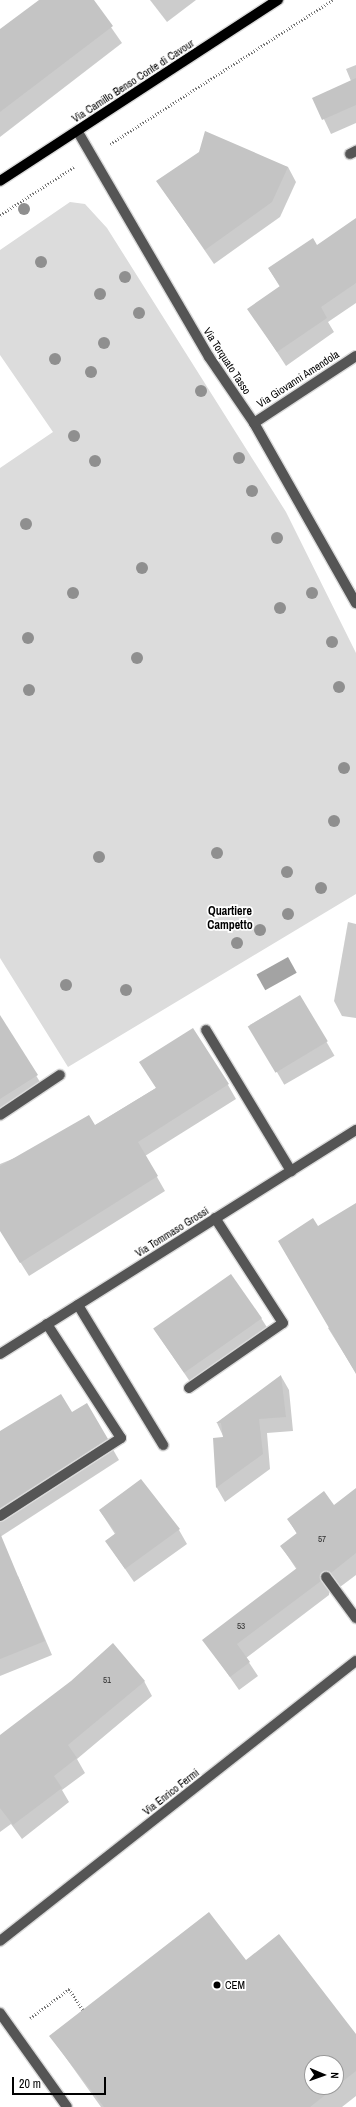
<!DOCTYPE html>
<style>
body{margin:0}
#map{position:relative;width:356px;height:2107px;overflow:hidden;background:#fff;font-family:"Archivo Narrow",sans-serif}
div>[style]{position:absolute}
[style*='--x']{left:calc(var(--x)*1px);top:calc(var(--y)*1px);width:calc(var(--w)*1px);rotate:calc(var(--a)*1deg)}
.green>*{inset:0;background:#dcdcdc}
.water>*{inset:0;background:#a3a3a3;transform-origin:0 0}
.shadow>*{inset:0;background:#0003;transform-origin:0 0}
.building>*{inset:0;background:#c4c4c4;transform-origin:0 0}
.path>*{height:2.5px;margin-top:-1.25px;transform-origin:0;background:repeating-linear-gradient(90deg,#777 0 1px,transparent 0 3px)}
.roads{filter:drop-shadow(1px 0 #dbdbdb) drop-shadow(-1px 0 #dbdbdb) drop-shadow(0 1px #dbdbdb) drop-shadow(0 -1px #dbdbdb)}
.minor>*{height:10px;margin:-5px;padding:0 5px;transform-origin:5px;border-radius:5px;background:#555}
.major>*{height:10px;margin:-5px;padding:0 5px;transform-origin:5px;border-radius:5px;background:#000}
.trees>*{width:12px;height:12px;margin:-6px;border-radius:50%;background:#8f8f8f}
.dots>*{width:11px;height:11px;translate:-50% -50%;box-sizing:border-box;border:2px solid #fff;border-radius:50%}
span{translate:-50% -50%;white-space:nowrap;text-align:center;line-height:1.15;-webkit-text-stroke:3.5px #fff;paint-order:stroke}
.number-label{font-size:9px;color:#313131}
.number-label span{-webkit-text-stroke-width:0}
.street-label{font-size:11px;color:#000}
.poi-label{font-size:11px;color:#000}
.left{translate:0 -50%;text-align:left}
.neighbourhood-label{font-size:12px;color:#000;font-weight:700}
.north{position:absolute;left:304px;top:2055px;width:40px;height:40px;box-sizing:border-box;background:#fff;border:1px solid #999;border-radius:50%;rotate:92deg;font-size:11px;font-weight:700;line-height:16px;text-align:center;color:#000}
.north::after{content:'';display:block;margin:auto;width:14px;height:18px;background:#000;clip-path:polygon(50% 0,100% 100%,50% 72%,0 100%)}
.scale{position:absolute;left:12px;top:2077px;width:94px;height:18px;box-sizing:border-box;border:2px solid #000;border-top:0;padding-left:5px;font-size:12px;line-height:14px;white-space:nowrap;color:#000;-webkit-text-stroke:3px #fff;paint-order:stroke}
</style>
<div id="map">
<div class="green">
<div style="clip-path:polygon(70px 202px,85px 204px,107px 228px,286px 512px,356px 653px,356px 894px,68px 1067px,0 958px,0 468px,53px 432px,0 355px,0 250px)"></div>
</div>
<div class="water">
<div style="left:288px;top:957px;width:18px;height:36px;rotate:61deg"></div>
</div>
<div class="shadow">
<div style="clip-path:polygon(41px 0,92px 0,122px 43px,0 137px,0 31px)"></div>
<div style="clip-path:polygon(150px 0,196px 0,167px 22px)"></div>
<div style="clip-path:polygon(356px 65px,356px 123px,331px 134px,314px 98px,351px 81px,346px 69px)"></div>
<div style="clip-path:polygon(200px 153px,288px 167px,296px 182px,280px 217px,214px 264px,157px 181px)"></div>
<div style="clip-path:polygon(356px 220px,356px 303px,328px 322px,334px 332px,286px 366px,249px 309px,280px 287px,269px 269px,317px 246px)"></div>
<div style="clip-path:polygon(348px 922px,356px 924px,356px 1018px,342px 1016px,334px 1001px)"></div>
<div style="left:300px;top:996px;width:69px;height:58px;rotate:60deg"></div>
<div style="clip-path:polygon(3px 1022px,45px 1090px,0 1118px,0 1024px)"></div>
<div style="clip-path:polygon(228px 1085px,236px 1099px,145px 1156px,165px 1191px,29px 1276px,0 1230px,0 1164px,94px 1126px,156px 1088px)"></div>
<div style="clip-path:polygon(356px 1204px,356px 1373px,328px 1328px,331px 1326px,318px 1227px)"></div>
<div style="clip-path:polygon(261px 1318px,270px 1332px,193px 1386px,154px 1329px)"></div>
<div style="clip-path:polygon(281px 1376px,289px 1390px,293px 1431px,267px 1433px,270px 1469px,225px 1502px,217px 1488px,214px 1439px,224px 1438px,217px 1423px)"></div>
<div style="clip-path:polygon(72px 1413px,107px 1439px,119px 1460px,0 1537px,0 1432px)"></div>
<div style="clip-path:polygon(356px 1489px,356px 1575px,340px 1587px,330px 1586px,329px 1595px,246px 1658px,258px 1676px,239px 1690px,204px 1640px,297px 1570px,281px 1546px,297px 1534px,288px 1519px,334px 1506px)"></div>
<div style="clip-path:polygon(100px 1511px,179px 1530px,187px 1544px,134px 1582px,106px 1541px,115px 1534px)"></div>
<div style="clip-path:polygon(18px 1576px,52px 1655px,0 1676px,0 1583px)"></div>
<div style="clip-path:polygon(144px 1681px,152px 1696px,77px 1759px,85px 1773px,62px 1790px,69px 1802px,22px 1839px,11px 1824px,0 1832px,0 1736px)"></div>
<div style="clip-path:polygon(evenodd,246px 1961px,356px 2036px,356px 2096px,342px 2107px,101px 2107px,51px 2037px,246px 1961px,312px 2063px,336px 2063px,336px 2087px,312px 2087px,312px 2063px)"></div>
</div>
<div class="building">
<div style="clip-path:polygon(39px 0,94px 0,113px 26px,0 112px,0 29px)"></div>
<div style="clip-path:polygon(356px 78px,356px 105px,322px 120px,312px 98px)"></div>
<div style="clip-path:polygon(205px 131px,288px 167px,272px 202px,205px 250px,156px 181px,199px 152px)"></div>
<div style="clip-path:polygon(356px 218px,356px 283px,321px 307px,327px 318px,277px 352px,247px 309px,280px 286px,268px 268px,313px 238px,317px 245px)"></div>
<div style="left:300px;top:995px;width:54px;height:61px;rotate:59deg"></div>
<div style="clip-path:polygon(0 1015px,38px 1075px,0 1099px)"></div>
<div style="clip-path:polygon(193px 1028px,229px 1084px,138px 1142px,158px 1176px,20px 1263px,0 1231px,0 1166px,89px 1115px,95px 1125px,156px 1088px,139px 1062px)"></div>
<div style="clip-path:polygon(356px 1203px,356px 1374px,278px 1241px,313px 1218px,318px 1226px)"></div>
<div style="left:231px;top:1274px;width:54px;height:95px;rotate:55deg"></div>
<div style="clip-path:polygon(281px 1375px,286px 1417px,259px 1419px,263px 1454px,216px 1488px,213px 1438px,223px 1437px,221px 1423px,216px 1423px)"></div>
<div style="clip-path:polygon(61px 1394px,72px 1412px,87px 1403px,108px 1439px,0 1508px,0 1431px)"></div>
<div style="clip-path:polygon(141px 1479px,180px 1529px,125px 1569px,105px 1541px,116px 1533px,99px 1510px)"></div>
<div style="clip-path:polygon(356px 1488px,356px 1553px,331px 1573px,322px 1572px,321px 1581px,237px 1644px,250px 1662px,230px 1677px,202px 1640px,297px 1568px,280px 1546px,297px 1533px,287px 1519px,324px 1491px,334px 1505px)"></div>
<div style="clip-path:polygon(0 1533px,45px 1641px,0 1659px)"></div>
<div style="clip-path:polygon(113px 1643px,145px 1681px,68px 1745px,77px 1758px,54px 1776px,62px 1788px,13px 1825px,0 1808px,0 1735px,71px 1681px)"></div>
<div style="clip-path:polygon(evenodd,209px 1912px,246px 1960px,279px 1934px,356px 2034px,356px 2071px,310px 2107px,104px 2107px,49px 2036px,209px 1912px,312px 2063px,336px 2063px,336px 2087px,312px 2087px,312px 2063px)"></div>
</div>
<div class="path">
<div style="--x:110;--y:144;--w:265;--a:-32.9"></div>
<div style="--x:0;--y:215;--w:88;--a:-33"></div>
<div style="--x:30;--y:2018;--w:49;--a:-36.6"></div>
<div style="--x:69;--y:1989;--w:25;--a:56"></div>
</div>
<div class="roads">
<div class="minor">
<div style="--x:78;--y:132;--w:260;--a:59.8"></div>
<div style="--x:209;--y:357;--w:80;--a:55.7"></div>
<div style="--x:254;--y:423;--w:207;--a:60.5"></div>
<div style="--x:350;--y:154;--w:7;--a:-27"></div>
<div style="--x:254;--y:423;--w:122;--a:-33.3"></div>
<div style="--x:206;--y:1030;--w:165;--a:58.9"></div>
<div style="--x:0;--y:1115;--w:72;--a:-33.7"></div>
<div style="--x:78;--y:1305;--w:164;--a:58.7"></div>
<div style="--x:0;--y:1354;--w:421;--a:-32.2"></div>
<div style="--x:189;--y:1388;--w:114;--a:-34.7"></div>
<div style="--x:283;--y:1323;--w:125;--a:-122.9"></div>
<div style="--x:0;--y:1516;--w:144;--a:-32.8"></div>
<div style="--x:121;--y:1438;--w:136;--a:-123"></div>
<div style="--x:326;--y:1577;--w:51;--a:53.8"></div>
<div style="--x:0;--y:1941;--w:453;--a:-38.2"></div>
<div style="--x:0;--y:2013;--w:115;--a:54.5"></div>
</div>
<div class="major">
<div style="--x:0;--y:181;--w:332;--a:-33.1"></div>
</div>
</div>
<div class="trees">
<div style="left:24px;top:209px"></div>
<div style="left:41px;top:262px"></div>
<div style="left:125px;top:277px"></div>
<div style="left:100px;top:294px"></div>
<div style="left:139px;top:313px"></div>
<div style="left:104px;top:343px"></div>
<div style="left:55px;top:359px"></div>
<div style="left:91px;top:372px"></div>
<div style="left:201px;top:391px"></div>
<div style="left:74px;top:436px"></div>
<div style="left:239px;top:458px"></div>
<div style="left:95px;top:461px"></div>
<div style="left:252px;top:491px"></div>
<div style="left:26px;top:524px"></div>
<div style="left:277px;top:538px"></div>
<div style="left:142px;top:568px"></div>
<div style="left:73px;top:593px"></div>
<div style="left:312px;top:593px"></div>
<div style="left:280px;top:608px"></div>
<div style="left:28px;top:638px"></div>
<div style="left:332px;top:642px"></div>
<div style="left:137px;top:658px"></div>
<div style="left:339px;top:687px"></div>
<div style="left:29px;top:690px"></div>
<div style="left:344px;top:768px"></div>
<div style="left:334px;top:821px"></div>
<div style="left:217px;top:853px"></div>
<div style="left:99px;top:857px"></div>
<div style="left:287px;top:872px"></div>
<div style="left:321px;top:888px"></div>
<div style="left:288px;top:914px"></div>
<div style="left:260px;top:930px"></div>
<div style="left:237px;top:943px"></div>
<div style="left:66px;top:985px"></div>
<div style="left:126px;top:990px"></div>
</div>
<div class="dots">
<div style="left:217px;top:1985px;background:#000"></div>
</div>
<div class="number-label">
<span style="left:322px;top:1539px">57</span>
<span style="left:241px;top:1626px">53</span>
<span style="left:107px;top:1680px">51</span>
</div>
<div class="street-label">
<span style="left:133px;top:81px;rotate:-33deg">Via Camillo Benso Conte di Cavour</span>
<span style="left:227px;top:361px;rotate:57deg">Via Torquato Tasso</span>
<span style="left:298px;top:379px;rotate:-33deg">Via Giovanni Amendola</span>
<span style="left:172px;top:1232px;rotate:-32deg">Via Tommaso Grossi</span>
<span style="left:171px;top:1792px;rotate:-38deg">Via Enrico Fermi</span>
</div>
<div class="poi-label">
<span class="left" style="left:225px;top:1985px">CEM</span>
</div>
<div class="neighbourhood-label">
<span style="left:230px;top:919px">Quartiere<br>Campetto</span>
</div>
<div class="north">N</div>
<div class="scale">20 m</div>
</div>
